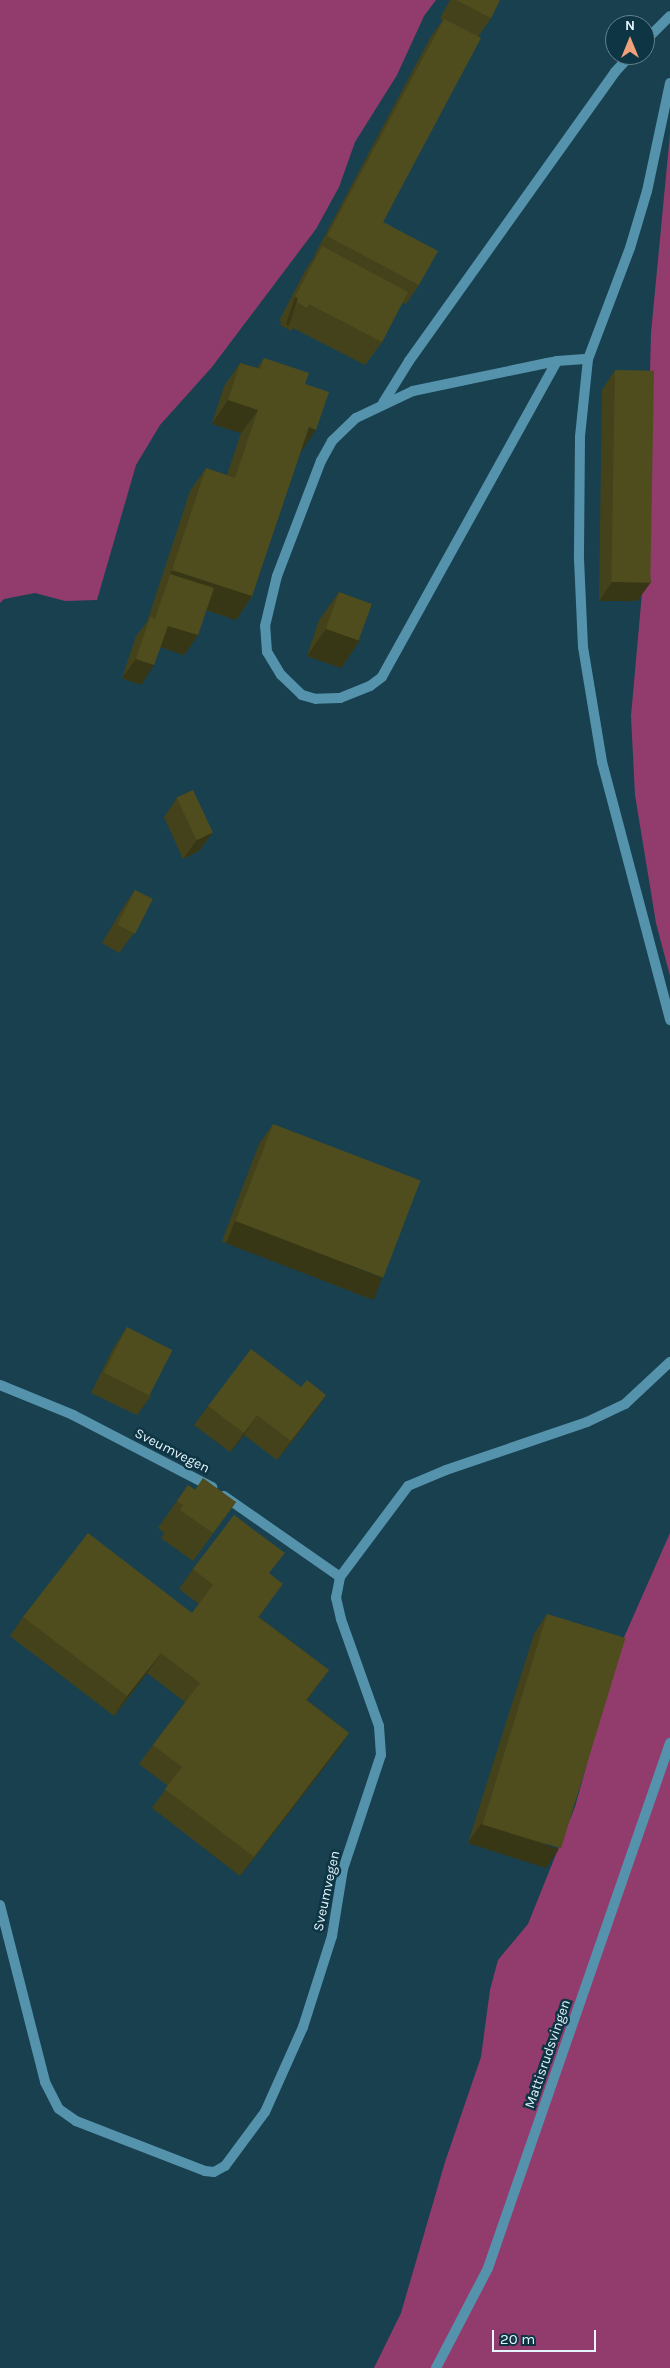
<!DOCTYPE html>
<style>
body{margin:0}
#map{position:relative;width:670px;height:2368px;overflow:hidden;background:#19404f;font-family:Karla,sans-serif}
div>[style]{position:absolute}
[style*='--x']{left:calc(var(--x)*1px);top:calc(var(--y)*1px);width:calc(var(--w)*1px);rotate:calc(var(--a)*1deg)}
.green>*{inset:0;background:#923c6e}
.lane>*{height:10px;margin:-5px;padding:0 5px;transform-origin:5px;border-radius:5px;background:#5593ad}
.street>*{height:10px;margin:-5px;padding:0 5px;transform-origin:5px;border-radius:5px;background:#5593ad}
.wall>*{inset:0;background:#44421a}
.shaded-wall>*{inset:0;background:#373615;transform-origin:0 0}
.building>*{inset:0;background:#4f4d1e;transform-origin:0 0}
span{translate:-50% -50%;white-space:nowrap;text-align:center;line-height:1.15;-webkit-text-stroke:5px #0d3544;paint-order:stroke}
.street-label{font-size:14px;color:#e5f5fd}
.north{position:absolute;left:605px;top:15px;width:50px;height:50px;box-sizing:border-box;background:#0d3544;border:1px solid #63828e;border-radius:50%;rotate:0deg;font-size:14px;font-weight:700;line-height:20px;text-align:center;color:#e5f5fd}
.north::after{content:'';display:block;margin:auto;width:18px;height:22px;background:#f1a27b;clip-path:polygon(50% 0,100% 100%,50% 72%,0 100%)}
.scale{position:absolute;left:492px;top:2330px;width:104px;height:22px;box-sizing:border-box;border:2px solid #e5f5fd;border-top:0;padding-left:6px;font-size:15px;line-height:18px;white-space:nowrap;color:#e5f5fd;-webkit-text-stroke:4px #0d3544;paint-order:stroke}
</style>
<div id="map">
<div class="green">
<div style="clip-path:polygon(0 0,436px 0,424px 16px,397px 75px,355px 142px,339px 187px,316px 229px,212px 367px,160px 425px,136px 465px,97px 600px,65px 601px,35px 593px,4px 599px,0 603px)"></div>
<div style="clip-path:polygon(670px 134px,670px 976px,656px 923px,635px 795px,631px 716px,645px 559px,651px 333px)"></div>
<div style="clip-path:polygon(670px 1533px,670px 2368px,374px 2368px,401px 2313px,445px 2162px,481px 2057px,490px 1990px,498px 1960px,528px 1924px,575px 1807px,618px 1651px)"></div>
</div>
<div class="lane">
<div style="--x:645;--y:41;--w:35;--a:-45"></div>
<div style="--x:670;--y:83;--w:110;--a:102"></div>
<div style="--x:647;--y:191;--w:59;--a:106.6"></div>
<div style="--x:630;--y:248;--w:119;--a:110.7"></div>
<div style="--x:588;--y:359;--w:78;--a:95.9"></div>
<div style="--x:580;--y:437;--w:122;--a:90.5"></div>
<div style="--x:579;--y:559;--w:88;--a:87.4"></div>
<div style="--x:583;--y:647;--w:117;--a:80.6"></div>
<div style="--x:602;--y:762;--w:267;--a:75.2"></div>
<div style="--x:557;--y:361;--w:361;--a:119"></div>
<div style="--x:382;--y:677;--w:15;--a:143"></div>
<div style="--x:370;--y:686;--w:32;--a:158"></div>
<div style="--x:340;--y:698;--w:24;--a:178"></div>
<div style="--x:316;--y:699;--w:15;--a:-164"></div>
<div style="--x:302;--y:695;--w:29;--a:-136"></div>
<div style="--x:281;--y:675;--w:27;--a:-121"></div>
<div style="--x:267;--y:652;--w:26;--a:-94"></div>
<div style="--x:265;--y:626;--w:51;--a:-76.5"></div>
<div style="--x:277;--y:576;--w:123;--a:-69.1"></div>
<div style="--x:321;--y:461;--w:23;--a:-61"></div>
<div style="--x:332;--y:441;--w:33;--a:-44"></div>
<div style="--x:356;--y:418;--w:63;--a:-25.3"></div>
<div style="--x:413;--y:391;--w:137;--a:-11.8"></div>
<div style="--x:547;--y:363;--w:10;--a:-11"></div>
<div style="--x:557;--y:361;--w:31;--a:-4"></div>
<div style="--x:383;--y:403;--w:49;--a:-58.2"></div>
<div style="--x:409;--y:361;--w:355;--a:-54.5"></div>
<div style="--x:615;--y:72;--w:23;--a:-47"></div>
<div style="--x:0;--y:1385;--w:79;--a:22.3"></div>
<div style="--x:73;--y:1415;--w:157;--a:27.4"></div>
<div style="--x:224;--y:1496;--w:141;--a:34.9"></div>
<div style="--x:0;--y:1905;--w:183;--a:75.7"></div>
<div style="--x:45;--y:2082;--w:30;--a:63"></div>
<div style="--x:59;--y:2109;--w:21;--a:35"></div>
<div style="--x:76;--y:2121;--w:138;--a:21.2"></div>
<div style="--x:205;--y:2171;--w:9;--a:6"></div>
<div style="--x:214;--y:2172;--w:13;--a:-29"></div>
<div style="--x:225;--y:2166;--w:67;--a:-53.5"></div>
<div style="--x:265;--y:2112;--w:93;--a:-65.9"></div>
<div style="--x:303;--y:2027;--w:96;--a:-72.3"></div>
<div style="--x:332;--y:1936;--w:68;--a:-80.7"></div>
<div style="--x:343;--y:1869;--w:120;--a:-71.6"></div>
<div style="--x:381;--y:1755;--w:29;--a:-94"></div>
<div style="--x:379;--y:1726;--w:114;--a:-109.6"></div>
<div style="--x:341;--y:1619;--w:22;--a:-103"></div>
<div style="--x:336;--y:1598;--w:21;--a:-79"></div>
<div style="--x:340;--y:1577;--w:114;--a:-53.2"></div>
<div style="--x:408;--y:1486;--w:41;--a:-22.8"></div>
<div style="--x:446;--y:1470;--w:149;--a:-18.8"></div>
<div style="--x:587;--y:1422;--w:42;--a:-25.3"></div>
<div style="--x:625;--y:1404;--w:62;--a:-43"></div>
</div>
<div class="street">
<div style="--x:436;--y:2368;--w:113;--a:-62.5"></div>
<div style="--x:488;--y:2268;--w:556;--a:-70.88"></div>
</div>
<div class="wall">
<div style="clip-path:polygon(450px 0,500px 0,491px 18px,478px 37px,383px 222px,419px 285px,406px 304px,402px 303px,382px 342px,365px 365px,293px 328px,291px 331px,280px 325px,282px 322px,279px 321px,306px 269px,315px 256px,314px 256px,430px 38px,443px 20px,440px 18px)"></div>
<div style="clip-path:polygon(264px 358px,305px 384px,300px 452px,252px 596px,236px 620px,206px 610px,198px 635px,184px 655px,161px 647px,141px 685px,122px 678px,136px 636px,147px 622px,190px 491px,206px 468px,227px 475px,241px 433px,212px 424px,224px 386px,240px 363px,257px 368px)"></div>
<div style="clip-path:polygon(615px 370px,651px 582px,637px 601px,599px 601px,602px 390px)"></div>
<div style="clip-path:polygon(339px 592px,360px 640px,341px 668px,307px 656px,319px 620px)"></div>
<div style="clip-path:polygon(177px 798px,213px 832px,199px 851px,183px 859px,164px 817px)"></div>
<div style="clip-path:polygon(135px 890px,133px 934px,119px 953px,102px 943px,122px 909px)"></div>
<div style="clip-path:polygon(273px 1124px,368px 1298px,222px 1241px,259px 1144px)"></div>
<div style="clip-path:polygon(127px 1327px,151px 1396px,137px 1415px,91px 1393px,114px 1347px)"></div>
<div style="clip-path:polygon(301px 1387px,326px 1395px,313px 1414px,277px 1460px,244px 1435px,230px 1452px,194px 1425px,208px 1406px)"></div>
<div style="clip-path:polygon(188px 1485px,195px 1490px,236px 1502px,193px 1561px,161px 1538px,164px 1533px,158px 1528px)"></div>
<div style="clip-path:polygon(193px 1569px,270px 1574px,269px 1603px,259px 1617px,329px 1670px,307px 1700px,349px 1733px,336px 1752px,240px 1876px,152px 1808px,168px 1786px,139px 1764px,153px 1745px,185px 1702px,147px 1673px,114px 1716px,10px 1636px,23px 1617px,192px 1613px,199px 1604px,179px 1589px)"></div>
<div style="clip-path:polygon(547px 1614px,546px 1868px,468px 1843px,534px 1634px)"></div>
</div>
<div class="shaded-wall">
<div style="left:295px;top:297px;width:3px;height:29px;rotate:18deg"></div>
<div style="clip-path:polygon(228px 400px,258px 410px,241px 433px,212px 424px)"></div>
<div style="clip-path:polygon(309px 427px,316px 430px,300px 453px)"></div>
<div style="clip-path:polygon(172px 570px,252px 596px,236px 620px,163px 595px,170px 574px)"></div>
<div style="clip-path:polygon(612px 582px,651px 582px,637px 601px,599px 601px)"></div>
<div style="clip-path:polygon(168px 626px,198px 635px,184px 655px,154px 645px)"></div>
<div style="clip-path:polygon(326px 629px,360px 640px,341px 668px,307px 656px)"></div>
<div style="clip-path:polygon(136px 659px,154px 665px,141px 685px,122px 678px)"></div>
<div style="clip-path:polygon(213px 832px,199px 851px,183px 859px,197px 840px)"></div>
<div style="left:235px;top:1221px;width:158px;height:24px;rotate:21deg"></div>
<div style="clip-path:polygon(326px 1395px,313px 1414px,277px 1460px,291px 1441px)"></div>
<div style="clip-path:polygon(257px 1415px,244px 1435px,230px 1452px,244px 1433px)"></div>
<div style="clip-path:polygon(161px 1653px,147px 1673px,114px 1716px,127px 1696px)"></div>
<div style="clip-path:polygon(329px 1670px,315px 1689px,293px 1719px,306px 1700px)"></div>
<div style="clip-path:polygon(349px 1733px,336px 1752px,240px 1876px,254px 1857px)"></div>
<div style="clip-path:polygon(481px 1824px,559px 1849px,546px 1868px,468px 1843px)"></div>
</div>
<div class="building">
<div style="clip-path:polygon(456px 0,500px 0,491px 18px)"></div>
<div style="clip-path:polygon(444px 19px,481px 38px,383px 222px,438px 251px,419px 285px,327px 236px)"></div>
<div style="clip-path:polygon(322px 246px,408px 292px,382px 342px,309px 304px,307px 308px,297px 302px,298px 298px,295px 297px)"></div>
<div style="clip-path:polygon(264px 358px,309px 373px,305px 384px,329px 392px,316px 430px,309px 427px,252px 596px,172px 570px,206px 468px,235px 478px,258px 410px,228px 400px,240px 363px,260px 369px)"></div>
<div style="left:615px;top:370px;width:39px;height:212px;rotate:1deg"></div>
<div style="clip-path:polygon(170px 574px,214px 588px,198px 635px,168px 626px,154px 665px,136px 659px,150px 617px,155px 619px)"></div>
<div style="left:339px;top:592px;width:35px;height:39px;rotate:20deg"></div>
<div style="left:193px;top:790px;width:47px;height:18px;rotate:65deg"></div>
<div style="left:135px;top:890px;width:20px;height:39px;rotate:27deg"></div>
<div style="left:273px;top:1124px;width:158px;height:104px;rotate:21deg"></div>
<div style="left:127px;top:1327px;width:51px;height:51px;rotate:27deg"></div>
<div style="clip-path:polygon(251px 1349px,301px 1387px,307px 1380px,326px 1395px,291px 1441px,257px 1415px,244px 1433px,208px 1406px)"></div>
<div style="clip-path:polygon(203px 1478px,236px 1502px,213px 1533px,180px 1510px,183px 1505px,177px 1501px,188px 1485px,195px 1490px)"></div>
<div style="clip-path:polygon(234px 1515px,285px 1553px,269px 1573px,283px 1584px,258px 1617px,329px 1670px,306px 1700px,349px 1733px,254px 1857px,165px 1789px,182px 1767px,153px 1745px,200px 1683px,161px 1653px,127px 1696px,23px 1617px,88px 1533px,192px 1613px,213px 1585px,193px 1569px)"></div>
<div style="left:547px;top:1614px;width:82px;height:220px;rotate:17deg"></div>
</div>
<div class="street-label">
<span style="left:172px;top:1451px;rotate:27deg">Sveumvegen</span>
<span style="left:327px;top:1891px;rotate:-78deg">Sveumvegen</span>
<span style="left:548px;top:2054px;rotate:-71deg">Mattisrudsvingen</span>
</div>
<div class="north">N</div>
<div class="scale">20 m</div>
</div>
